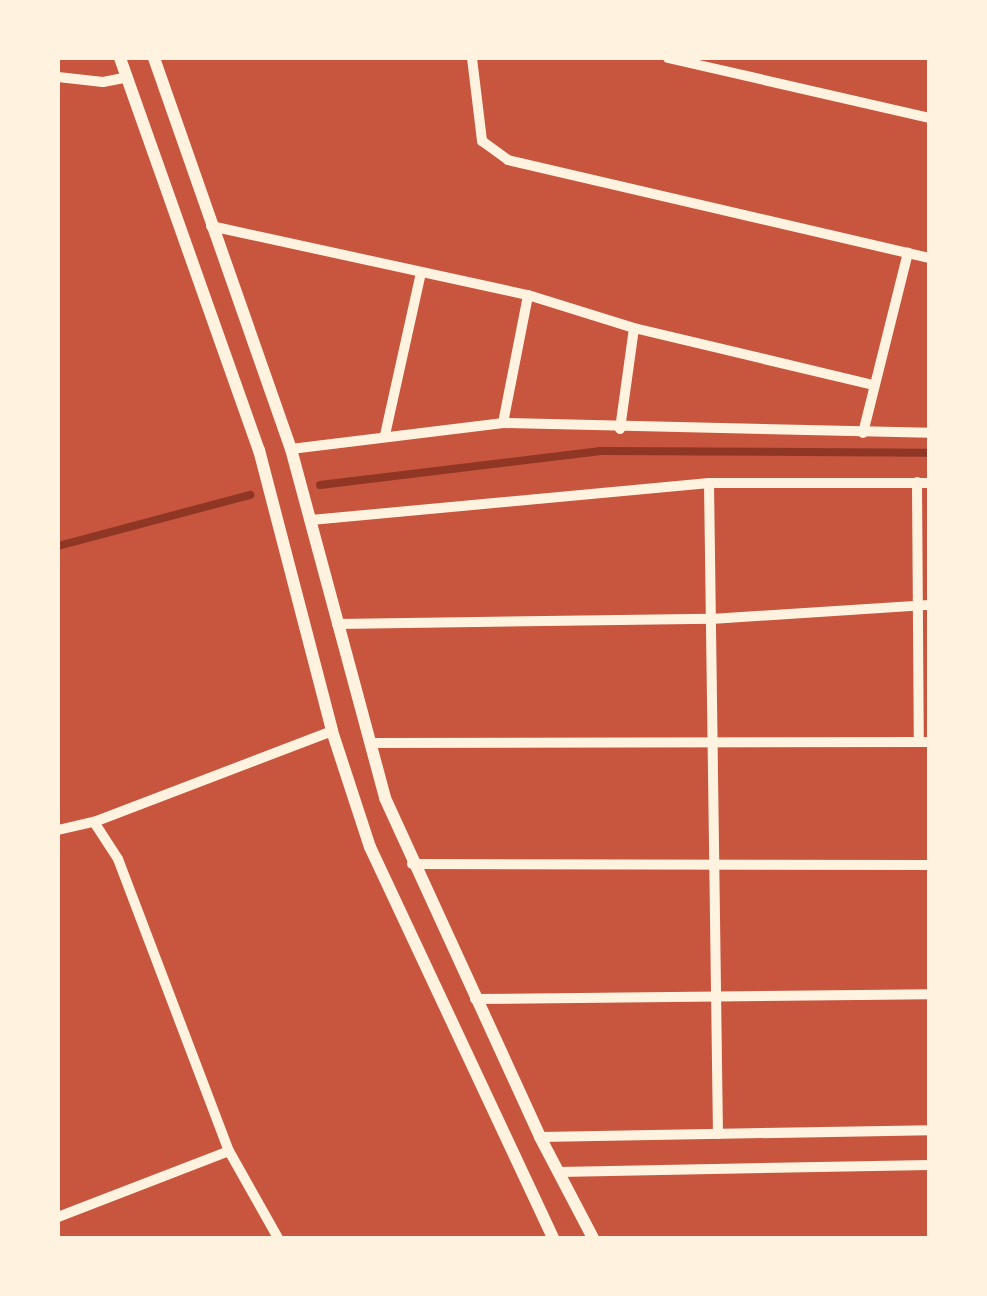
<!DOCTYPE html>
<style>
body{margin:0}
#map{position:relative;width:987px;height:1296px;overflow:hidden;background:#c8553d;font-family:"Fira Sans",sans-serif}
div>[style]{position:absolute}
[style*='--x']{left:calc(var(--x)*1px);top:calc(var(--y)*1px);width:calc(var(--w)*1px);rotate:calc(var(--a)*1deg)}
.stream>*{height:8px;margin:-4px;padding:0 4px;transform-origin:4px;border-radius:4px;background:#8f3625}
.minor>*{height:10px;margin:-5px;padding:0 5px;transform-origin:5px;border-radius:5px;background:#fff3e0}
.tertiary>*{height:12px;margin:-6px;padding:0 6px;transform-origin:6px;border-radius:6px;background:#fff3e0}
span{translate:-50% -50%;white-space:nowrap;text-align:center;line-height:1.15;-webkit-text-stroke:10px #fff3e0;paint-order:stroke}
.frame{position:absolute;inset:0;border:60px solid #fff3e0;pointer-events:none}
</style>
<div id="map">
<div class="stream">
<div style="--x:320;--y:485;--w:281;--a:-6.9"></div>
<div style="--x:599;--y:451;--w:331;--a:0.3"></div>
<div style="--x:58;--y:546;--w:199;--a:-14.9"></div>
</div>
<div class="minor">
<div style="--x:472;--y:58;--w:84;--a:83.1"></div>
<div style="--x:482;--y:141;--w:32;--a:36"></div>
<div style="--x:508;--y:160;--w:433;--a:13.1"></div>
<div style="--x:668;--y:58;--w:269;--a:12.9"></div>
<div style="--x:58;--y:77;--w:45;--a:6.3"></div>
<div style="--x:103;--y:82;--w:25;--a:-11"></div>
<div style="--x:211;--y:226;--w:324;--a:12.3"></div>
<div style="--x:528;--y:295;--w:111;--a:17.3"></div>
<div style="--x:634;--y:328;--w:247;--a:13.4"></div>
<div style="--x:503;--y:423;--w:130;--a:-78.9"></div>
<div style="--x:620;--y:429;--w:102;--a:-82.1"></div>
<div style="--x:863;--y:433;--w:186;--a:-76"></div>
<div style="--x:385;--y:435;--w:167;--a:-77.5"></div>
<div style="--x:291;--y:449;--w:214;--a:-7"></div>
<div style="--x:503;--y:423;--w:427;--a:1.3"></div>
<div style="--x:917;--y:482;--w:260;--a:89.6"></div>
<div style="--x:709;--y:483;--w:651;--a:89.21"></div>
<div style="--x:311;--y:520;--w:400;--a:-5.3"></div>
<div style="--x:709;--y:483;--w:221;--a:0"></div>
<div style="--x:337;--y:624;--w:374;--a:-0.8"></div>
<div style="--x:711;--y:619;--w:219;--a:-3.7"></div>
<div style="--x:370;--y:743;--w:560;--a:-0.1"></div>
<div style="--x:94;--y:822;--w:44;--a:57"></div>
<div style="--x:118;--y:859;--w:312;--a:69.2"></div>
<div style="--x:229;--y:1151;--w:100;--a:60.6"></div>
<div style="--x:58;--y:830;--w:37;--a:-13"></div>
<div style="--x:94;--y:822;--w:255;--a:-20.9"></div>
<div style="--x:412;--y:864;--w:518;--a:0.11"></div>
<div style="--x:475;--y:999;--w:455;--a:-0.6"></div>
<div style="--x:540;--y:1137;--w:390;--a:-1"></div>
<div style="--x:559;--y:1172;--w:371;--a:-1.1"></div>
<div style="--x:58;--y:1217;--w:183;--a:-21.1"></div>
</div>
<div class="tertiary">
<div style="--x:120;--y:58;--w:416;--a:70.5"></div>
<div style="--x:259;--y:450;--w:290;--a:75.4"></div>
<div style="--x:332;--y:731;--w:122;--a:71.9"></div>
<div style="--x:370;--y:847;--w:432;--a:64.9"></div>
<div style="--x:154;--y:58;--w:414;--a:70.7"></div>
<div style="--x:291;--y:449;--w:361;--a:74.9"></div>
<div style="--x:385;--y:798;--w:373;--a:65.4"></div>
<div style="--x:540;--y:1137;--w:114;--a:62.3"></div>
</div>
<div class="frame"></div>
</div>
